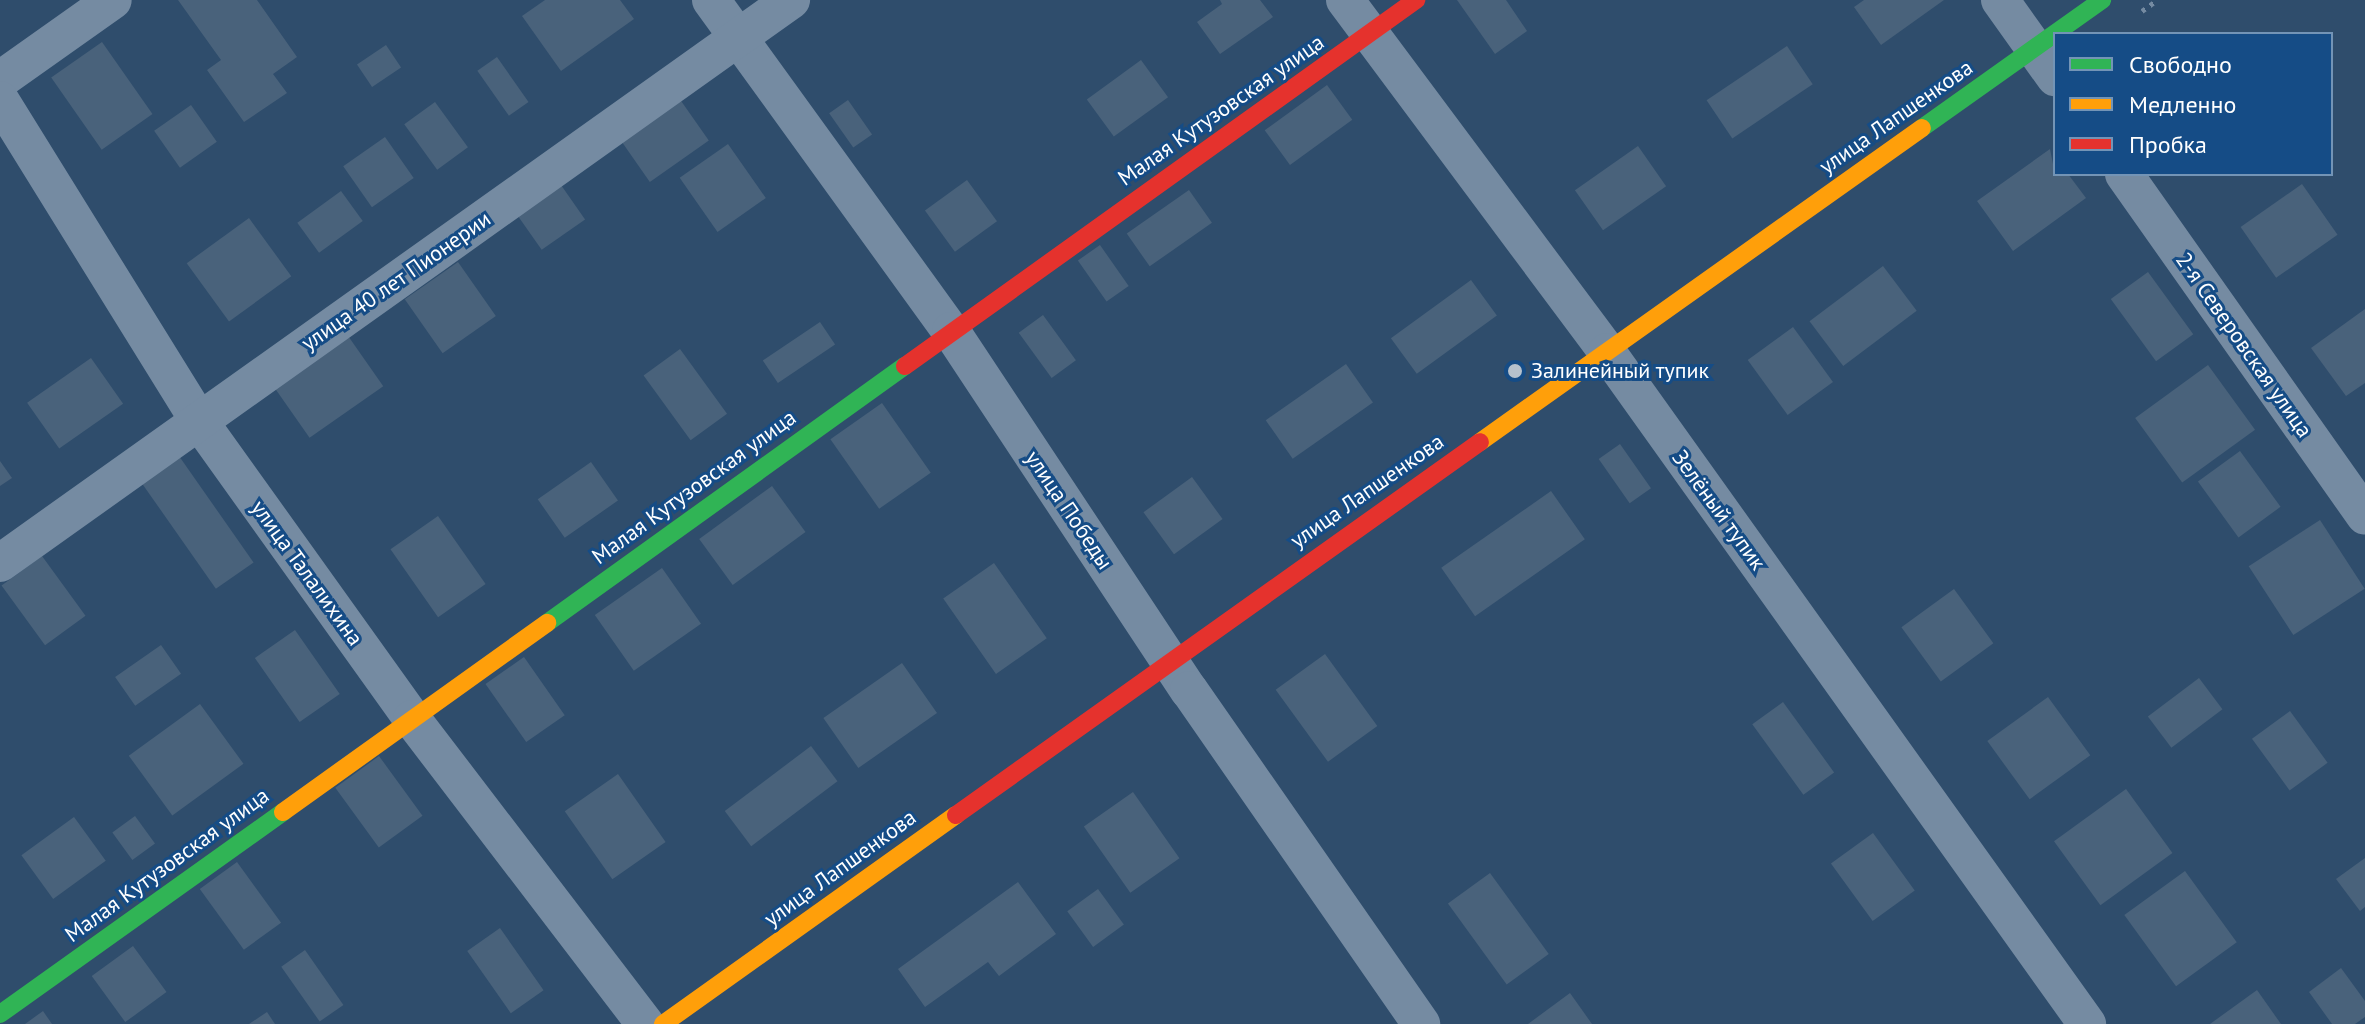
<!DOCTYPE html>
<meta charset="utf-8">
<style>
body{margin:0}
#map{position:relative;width:2365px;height:1024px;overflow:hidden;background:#2f4d6c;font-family:"PT Sans",sans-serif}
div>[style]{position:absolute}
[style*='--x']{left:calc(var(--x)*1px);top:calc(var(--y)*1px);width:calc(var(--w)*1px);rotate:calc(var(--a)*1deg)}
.building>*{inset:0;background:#49627b;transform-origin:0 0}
.path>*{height:5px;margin-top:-2.5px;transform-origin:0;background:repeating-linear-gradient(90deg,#758ba2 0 4px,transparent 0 10px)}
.street>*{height:38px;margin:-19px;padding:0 19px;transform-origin:19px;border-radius:19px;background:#758ba2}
.fast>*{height:18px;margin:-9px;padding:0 9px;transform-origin:9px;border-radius:9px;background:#30b455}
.slow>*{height:18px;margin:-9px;padding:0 9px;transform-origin:9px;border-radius:9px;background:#ff9f0a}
.jam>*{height:18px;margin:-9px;padding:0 9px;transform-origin:9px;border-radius:9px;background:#e5322d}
.dots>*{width:22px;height:22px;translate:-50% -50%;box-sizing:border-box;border:4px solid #154c86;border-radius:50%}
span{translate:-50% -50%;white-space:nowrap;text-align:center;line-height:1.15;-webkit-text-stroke:6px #154c86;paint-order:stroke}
.street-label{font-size:22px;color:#fff}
.poi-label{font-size:22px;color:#fff}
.left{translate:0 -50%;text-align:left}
.legend{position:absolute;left:2053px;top:32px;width:280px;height:144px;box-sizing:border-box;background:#154c86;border:2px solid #7394b6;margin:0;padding:10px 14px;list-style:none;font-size:24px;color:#fff}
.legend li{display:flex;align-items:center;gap:16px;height:40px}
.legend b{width:40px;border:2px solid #7394b6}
</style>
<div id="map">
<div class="building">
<div style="clip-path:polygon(178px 0,257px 0,297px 57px,273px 74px,287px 93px,244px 122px,207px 70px,221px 60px)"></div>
<div style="clip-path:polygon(545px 0,620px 0,634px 19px,561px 71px,522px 16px)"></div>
<div style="clip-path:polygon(1220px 0,1260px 0,1273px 17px,1220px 54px,1197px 22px,1222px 4px)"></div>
<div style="clip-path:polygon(1457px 0,1506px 0,1527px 31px,1495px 54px)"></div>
<div style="clip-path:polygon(1864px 0,1944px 0,1881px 45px,1854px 7px)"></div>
<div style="left:102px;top:42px;width:88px;height:62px;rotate:55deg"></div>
<div style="left:386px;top:45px;width:27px;height:35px;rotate:56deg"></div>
<div style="left:1787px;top:46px;width:46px;height:97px;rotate:56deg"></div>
<div style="left:497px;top:57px;width:55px;height:24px;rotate:55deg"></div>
<div style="left:1141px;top:60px;width:46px;height:67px;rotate:54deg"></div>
<div style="left:1327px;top:85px;width:43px;height:77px;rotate:54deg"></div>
<div style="left:679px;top:98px;width:52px;height:72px;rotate:55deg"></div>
<div style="left:848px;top:100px;width:42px;height:23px;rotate:55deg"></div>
<div style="left:435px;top:102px;width:56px;height:38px;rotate:54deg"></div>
<div style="left:191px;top:105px;width:45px;height:45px;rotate:55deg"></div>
<div style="left:385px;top:137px;width:50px;height:51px;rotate:55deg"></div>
<div style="left:728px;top:144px;width:66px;height:59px;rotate:55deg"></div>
<div style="left:1638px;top:146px;width:49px;height:77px;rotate:55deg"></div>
<div style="clip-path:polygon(2050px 149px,2055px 174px,2068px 174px,2086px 198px,2013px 251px,1977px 201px)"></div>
<div style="left:967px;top:180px;width:51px;height:52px;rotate:54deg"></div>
<div style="left:2302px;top:184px;width:62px;height:75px;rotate:55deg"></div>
<div style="left:561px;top:185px;width:42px;height:53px;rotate:55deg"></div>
<div style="left:1189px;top:190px;width:40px;height:76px;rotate:55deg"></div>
<div style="left:341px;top:191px;width:37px;height:54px;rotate:54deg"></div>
<div style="left:249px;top:218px;width:72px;height:77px;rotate:54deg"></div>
<div style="left:1100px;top:245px;width:50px;height:27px;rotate:55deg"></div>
<div style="left:458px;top:262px;width:66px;height:65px;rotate:55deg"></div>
<div style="left:1883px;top:266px;width:56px;height:92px;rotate:53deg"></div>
<div style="left:2148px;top:272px;width:77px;height:46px;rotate:54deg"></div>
<div style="left:1471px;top:280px;width:44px;height:99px;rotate:54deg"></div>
<div style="clip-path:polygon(2365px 309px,2365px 383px,2346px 396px,2311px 348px)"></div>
<div style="left:1043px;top:315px;width:56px;height:30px;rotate:54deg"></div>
<div style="left:820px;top:322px;width:27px;height:69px;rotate:56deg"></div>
<div style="left:1793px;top:327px;width:68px;height:56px;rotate:54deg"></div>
<div style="left:346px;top:333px;width:65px;height:90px;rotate:55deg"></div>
<div style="left:680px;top:349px;width:80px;height:45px;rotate:54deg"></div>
<div style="left:91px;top:358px;width:56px;height:78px;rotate:55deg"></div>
<div style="left:1346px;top:364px;width:47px;height:98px;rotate:55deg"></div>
<div style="left:2208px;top:365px;width:80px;height:90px;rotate:54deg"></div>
<div style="left:882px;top:403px;width:85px;height:63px;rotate:55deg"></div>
<div style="left:1620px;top:444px;width:54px;height:26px;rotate:55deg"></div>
<div style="left:2240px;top:451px;width:69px;height:52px;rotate:54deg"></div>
<div style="left:179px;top:456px;width:130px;height:46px;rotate:55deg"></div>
<div style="clip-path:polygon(0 461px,12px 478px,0 486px)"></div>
<div style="left:591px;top:462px;width:47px;height:65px;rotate:55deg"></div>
<div style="left:1192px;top:477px;width:52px;height:60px;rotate:54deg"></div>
<div style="left:772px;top:486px;width:57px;height:90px;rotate:54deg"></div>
<div style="left:1551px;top:491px;width:59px;height:134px;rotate:55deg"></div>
<div style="left:438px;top:516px;width:83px;height:58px;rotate:55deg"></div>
<div style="left:2320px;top:520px;width:82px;height:85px;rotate:57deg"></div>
<div style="left:42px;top:556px;width:74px;height:50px;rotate:54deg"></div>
<div style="left:994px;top:563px;width:92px;height:62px;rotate:55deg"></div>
<div style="left:662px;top:568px;width:68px;height:82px;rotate:55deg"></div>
<div style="left:1954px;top:589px;width:67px;height:65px;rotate:54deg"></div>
<div style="left:295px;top:630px;width:78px;height:49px;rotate:55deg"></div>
<div style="left:161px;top:645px;width:35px;height:56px;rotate:55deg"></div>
<div style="left:1325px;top:654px;width:89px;height:61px;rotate:54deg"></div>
<div style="left:524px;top:657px;width:71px;height:47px;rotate:55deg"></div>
<div style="left:902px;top:663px;width:61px;height:96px;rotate:55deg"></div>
<div style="left:2199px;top:678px;width:39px;height:64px;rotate:53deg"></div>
<div style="left:2048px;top:697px;width:72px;height:75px;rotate:54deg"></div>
<div style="left:1783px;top:702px;width:87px;height:38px;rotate:54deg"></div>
<div style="left:200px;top:704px;width:74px;height:88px;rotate:54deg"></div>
<div style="left:2290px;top:711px;width:64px;height:47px;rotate:54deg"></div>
<div style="left:811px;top:746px;width:44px;height:108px;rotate:53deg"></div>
<div style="left:379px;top:756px;width:74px;height:54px;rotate:54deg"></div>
<div style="left:618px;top:774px;width:83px;height:65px;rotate:55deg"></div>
<div style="left:2126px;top:789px;width:79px;height:89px;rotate:54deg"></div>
<div style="left:1133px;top:792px;width:81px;height:60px;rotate:55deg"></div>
<div style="left:135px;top:816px;width:34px;height:28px;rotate:54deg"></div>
<div style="left:74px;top:817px;width:54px;height:65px;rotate:54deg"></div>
<div style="left:1873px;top:833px;width:71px;height:52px;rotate:54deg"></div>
<div style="clip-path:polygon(2365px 858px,2365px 907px,2360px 911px,2336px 879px)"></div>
<div style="left:237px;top:862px;width:75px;height:46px;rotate:54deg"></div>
<div style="left:2185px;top:871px;width:88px;height:75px;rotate:54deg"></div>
<div style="left:1490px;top:873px;width:100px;height:52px;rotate:54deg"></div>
<div style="clip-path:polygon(1018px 882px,1056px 934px,999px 976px,988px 962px,925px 1007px,898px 969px)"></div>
<div style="left:1098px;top:889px;width:44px;height:38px;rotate:54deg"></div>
<div style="left:500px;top:928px;width:76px;height:40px;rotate:55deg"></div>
<div style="left:133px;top:946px;width:57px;height:51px;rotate:54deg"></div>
<div style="left:305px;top:950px;width:67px;height:29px;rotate:55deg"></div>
<div style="clip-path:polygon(2341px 968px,2365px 1001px,2365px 1017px,2355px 1024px,2332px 1024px,2309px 992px)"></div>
<div style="clip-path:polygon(2257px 990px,2281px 1024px,2210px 1024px)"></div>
<div style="clip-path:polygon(1570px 993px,1592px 1024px,1528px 1024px)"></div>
<div style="clip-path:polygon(43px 1011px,52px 1024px,25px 1024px)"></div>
<div style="clip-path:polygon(267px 1012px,275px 1024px,249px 1024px)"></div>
</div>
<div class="path">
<div style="--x:2142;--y:11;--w:19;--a:-36"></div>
</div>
<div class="street">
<div style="--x:711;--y:0;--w:409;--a:54.1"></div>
<div style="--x:951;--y:331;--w:431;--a:56.5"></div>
<div style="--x:1189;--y:690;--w:407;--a:55.2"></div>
<div style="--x:1345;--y:0;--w:439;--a:53.3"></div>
<div style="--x:1607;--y:352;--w:826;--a:54.46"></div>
<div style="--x:2000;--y:0;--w:95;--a:54.5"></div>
<div style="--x:0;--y:80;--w:138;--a:-35.3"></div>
<div style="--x:0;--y:100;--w:378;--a:58.2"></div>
<div style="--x:199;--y:421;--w:366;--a:54.4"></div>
<div style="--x:412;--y:719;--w:384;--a:52.6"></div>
<div style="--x:2124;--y:174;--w:418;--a:54.8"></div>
<div style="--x:0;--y:563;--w:971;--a:-35.44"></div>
</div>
<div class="fast">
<div style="--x:1922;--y:128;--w:221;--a:-35.4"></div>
<div style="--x:547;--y:623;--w:441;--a:-35.7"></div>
<div style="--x:0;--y:1014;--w:348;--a:-35.5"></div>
</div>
<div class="slow">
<div style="--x:1480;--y:442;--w:542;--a:-35.39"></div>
<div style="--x:283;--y:812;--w:325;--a:-35.6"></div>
<div style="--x:663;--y:1024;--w:360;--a:-35.5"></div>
</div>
<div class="jam">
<div style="--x:905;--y:366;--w:629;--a:-35.61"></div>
<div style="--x:956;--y:815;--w:643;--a:-35.44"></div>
</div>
<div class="dots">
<div style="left:1515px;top:371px;background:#b6c1cc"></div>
</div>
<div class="street-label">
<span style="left:1221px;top:110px;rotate:-35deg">Малая Кутузовская улица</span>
<span style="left:1896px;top:117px;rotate:-35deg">улица Лапшенкова</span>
<span style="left:396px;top:281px;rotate:-35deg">улица 40 лет Пионерии</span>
<span style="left:2244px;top:345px;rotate:55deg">2-я Северовская улица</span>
<span style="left:694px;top:487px;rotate:-36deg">Малая Кутузовская улица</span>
<span style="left:1367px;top:491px;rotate:-35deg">улица Лапшенкова</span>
<span style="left:1069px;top:510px;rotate:56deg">улица Победы</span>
<span style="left:1719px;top:510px;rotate:54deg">Зелёный тупик</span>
<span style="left:307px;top:573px;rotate:54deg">улица Талалихина</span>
<span style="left:167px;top:865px;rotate:-36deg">Малая Кутузовская улица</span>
<span style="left:840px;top:868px;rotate:-36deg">улица Лапшенкова</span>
</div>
<div class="poi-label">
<span class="left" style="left:1531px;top:371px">Залинейный тупик</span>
</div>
<ul class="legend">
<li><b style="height:10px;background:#30b455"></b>Свободно</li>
<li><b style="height:10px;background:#ff9f0a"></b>Медленно</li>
<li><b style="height:10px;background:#e5322d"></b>Пробка</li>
</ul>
</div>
